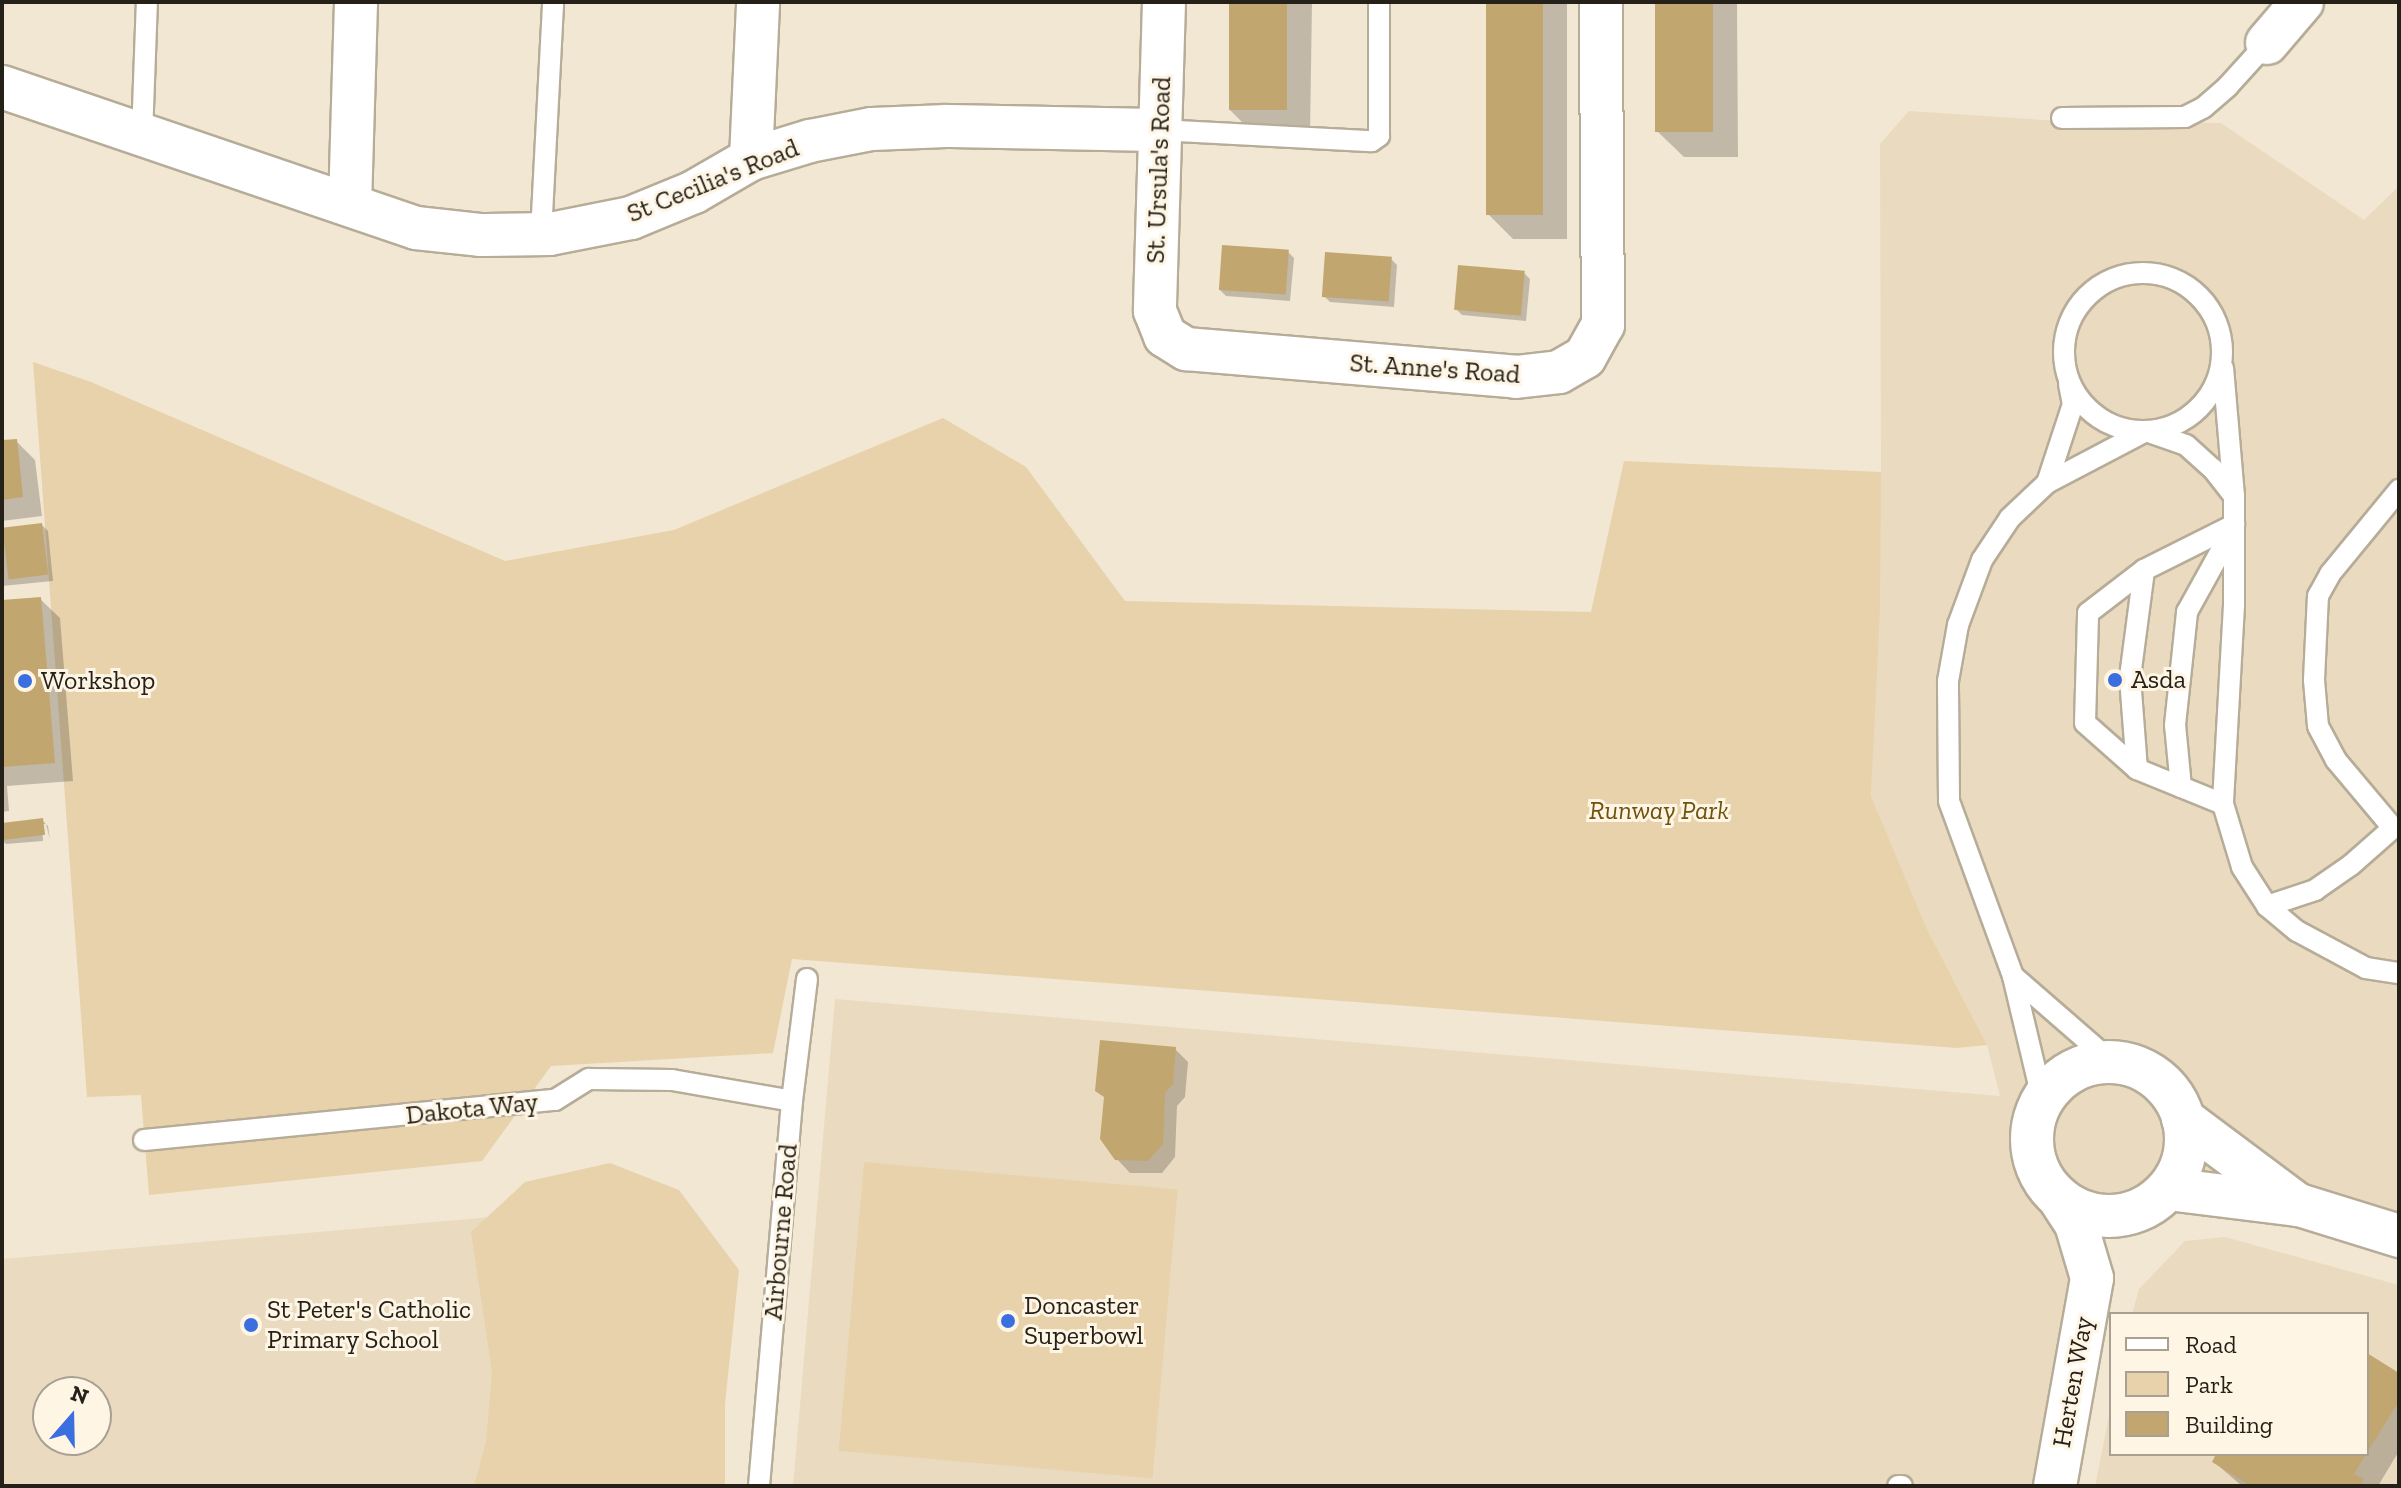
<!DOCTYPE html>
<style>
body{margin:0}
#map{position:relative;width:2401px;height:1488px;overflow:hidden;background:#f2e7d2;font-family:"Zilla Slab",serif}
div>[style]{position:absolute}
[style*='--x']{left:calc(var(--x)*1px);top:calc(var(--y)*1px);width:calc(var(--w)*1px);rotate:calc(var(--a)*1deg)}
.built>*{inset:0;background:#eadbc0}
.green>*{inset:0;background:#e7d2ab;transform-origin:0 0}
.shadow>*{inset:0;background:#0003}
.building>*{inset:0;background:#c2a66f;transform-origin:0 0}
.roads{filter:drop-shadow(2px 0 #b6ac98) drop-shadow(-2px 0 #b6ac98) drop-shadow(0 2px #b6ac98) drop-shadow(0 -2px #b6ac98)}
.service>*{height:20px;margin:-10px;padding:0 10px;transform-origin:10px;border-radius:10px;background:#fff}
.service>.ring{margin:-10px;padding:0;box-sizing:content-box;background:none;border:20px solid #fff;border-radius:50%}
.minor>*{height:42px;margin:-21px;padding:0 21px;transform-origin:21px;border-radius:21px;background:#fff}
.minor>.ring{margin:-21px;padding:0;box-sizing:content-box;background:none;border:42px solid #fff;border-radius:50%}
.dots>*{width:22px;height:22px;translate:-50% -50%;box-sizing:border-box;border:4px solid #fef5e4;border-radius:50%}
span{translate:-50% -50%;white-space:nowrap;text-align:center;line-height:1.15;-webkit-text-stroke:6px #fef5e4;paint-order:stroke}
.street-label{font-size:26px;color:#252119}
.poi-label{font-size:26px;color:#252119}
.left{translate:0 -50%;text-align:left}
.park-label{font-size:26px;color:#6e520e;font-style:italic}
.frame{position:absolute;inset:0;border:4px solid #252119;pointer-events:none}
.legend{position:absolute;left:2109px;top:1312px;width:260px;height:144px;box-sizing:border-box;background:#fef5e4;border:2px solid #a7a093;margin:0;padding:10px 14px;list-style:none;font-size:24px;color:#252119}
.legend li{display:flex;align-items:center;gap:16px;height:40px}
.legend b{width:40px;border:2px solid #a7a093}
.north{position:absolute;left:32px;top:1376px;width:80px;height:80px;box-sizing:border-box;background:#fef5e4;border:2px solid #a7a093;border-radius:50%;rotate:20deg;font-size:22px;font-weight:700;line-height:32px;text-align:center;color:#252119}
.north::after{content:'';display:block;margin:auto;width:28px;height:36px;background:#3b6fdf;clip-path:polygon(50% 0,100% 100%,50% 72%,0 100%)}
</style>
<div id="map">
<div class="built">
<div style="clip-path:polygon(1909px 111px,2060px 121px,2221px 123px,2364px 220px,2399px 186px,2399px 1236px,2168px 1189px,2130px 1212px,2082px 1212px,2055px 1486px,793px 1486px,835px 999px,2000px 1096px,1987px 1045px,1927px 929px,1871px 796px,1881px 472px,1880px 144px)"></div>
<div style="clip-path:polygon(evenodd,492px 1217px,514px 1486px,2px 1486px,2px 1259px,492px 1217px,48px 1392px,96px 1392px,96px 1440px,48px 1440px,48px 1392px)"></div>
<div style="clip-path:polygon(2225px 1237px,2399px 1285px,2399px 1486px,2095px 1486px,2111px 1406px,2111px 1454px,2367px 1454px,2367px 1314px,2132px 1314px,2139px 1289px,2185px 1241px)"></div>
</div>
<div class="green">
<div style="clip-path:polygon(33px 362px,91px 382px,505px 561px,674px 530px,943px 418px,1026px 467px,1125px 601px,1591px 612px,1624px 461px,1881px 472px,1880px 608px,1871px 796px,1927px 929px,1987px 1045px,1957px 1048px,792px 959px,773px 1053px,551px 1066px,482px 1161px,149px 1195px,141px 1095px,87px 1097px)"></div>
<div style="left:864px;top:1162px;width:315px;height:290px;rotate:5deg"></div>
<div style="clip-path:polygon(610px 1163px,679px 1190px,739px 1270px,725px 1404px,725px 1486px,474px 1486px,486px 1442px,492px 1372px,471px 1232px,525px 1182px)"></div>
</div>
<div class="shadow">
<div style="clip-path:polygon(1231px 2px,1312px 2px,1310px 135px,1254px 134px,1229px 109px)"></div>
<div style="clip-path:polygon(1488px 2px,1567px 2px,1567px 239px,1513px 239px,1488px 214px)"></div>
<div style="clip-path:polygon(1657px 2px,1737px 2px,1738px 157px,1684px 157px,1658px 132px)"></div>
<div style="clip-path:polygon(1288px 252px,1294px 258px,1290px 301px,1226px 296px,1220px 290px)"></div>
<div style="clip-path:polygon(1391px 259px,1397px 265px,1394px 307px,1330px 302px,1324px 296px)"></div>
<div style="clip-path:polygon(1524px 273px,1530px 279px,1526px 321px,1462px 315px,1456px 309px)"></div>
<div style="clip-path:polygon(16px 441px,35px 460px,42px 516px,2px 521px,2px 442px)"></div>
<div style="clip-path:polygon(42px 525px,48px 531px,53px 581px,2px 586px,2px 529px)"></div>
<div style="clip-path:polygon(40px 599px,60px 618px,73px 781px,7px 786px,9px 811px,2px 812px,2px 602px)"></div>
<div style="clip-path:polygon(42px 820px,48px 826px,50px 840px,46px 824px,42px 824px,43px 841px,6px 844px,2px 840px,2px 824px)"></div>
<div style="clip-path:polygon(1175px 1049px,1188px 1062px,1185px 1097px,1177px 1106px,1175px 1157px,1162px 1173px,1130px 1173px,1117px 1159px,1106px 1098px)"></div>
<div style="clip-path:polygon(2367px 1355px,2399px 1375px,2399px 1451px,2378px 1486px,2242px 1486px,2214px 1462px,2219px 1454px,2367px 1454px)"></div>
</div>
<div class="building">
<div style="left:1229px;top:2px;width:58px;height:108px"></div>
<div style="left:1486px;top:2px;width:57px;height:213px"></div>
<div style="left:1655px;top:2px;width:58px;height:130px"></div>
<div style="left:1222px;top:245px;width:67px;height:45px;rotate:4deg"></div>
<div style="left:1325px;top:252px;width:67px;height:45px;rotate:4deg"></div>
<div style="left:1458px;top:265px;width:67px;height:45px;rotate:5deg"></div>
<div style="clip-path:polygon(17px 439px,23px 497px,2px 500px,2px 440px)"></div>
<div style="left:42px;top:523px;width:52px;height:40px;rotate:83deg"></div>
<div style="clip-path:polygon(41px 597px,55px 763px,2px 767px,2px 600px)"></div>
<div style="left:43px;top:818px;width:17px;height:41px;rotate:83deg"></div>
<div style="clip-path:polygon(1100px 1040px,1176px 1047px,1173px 1084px,1165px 1093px,1163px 1144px,1148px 1161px,1115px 1160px,1100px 1139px,1104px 1097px,1095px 1091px)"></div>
<div style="clip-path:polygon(2367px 1353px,2399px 1373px,2399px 1401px,2367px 1453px)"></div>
<div style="clip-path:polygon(2216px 1454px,2366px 1454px,2354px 1474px,2364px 1479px,2360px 1486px,2251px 1486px,2212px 1462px)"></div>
</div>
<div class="roads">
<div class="service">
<div style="--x:2062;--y:118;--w:123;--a:-0.5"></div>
<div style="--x:2185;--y:117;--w:20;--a:-27"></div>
<div style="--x:2203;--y:108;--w:33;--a:-41"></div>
<div style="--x:2228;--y:86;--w:58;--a:-47.8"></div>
<div style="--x:1159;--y:130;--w:213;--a:3"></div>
<div style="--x:1372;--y:141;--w:9;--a:-36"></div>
<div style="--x:1379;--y:136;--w:134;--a:-90"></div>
<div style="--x:142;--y:136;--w:134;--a:-87.9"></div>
<div style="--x:541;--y:234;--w:232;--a:-87"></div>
<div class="ring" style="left:2064px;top:273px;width:138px;height:138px"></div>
<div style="--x:2069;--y:384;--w:20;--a:79"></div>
<div style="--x:2073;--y:404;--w:83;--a:108.2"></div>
<div style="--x:2047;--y:483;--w:112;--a:-27.7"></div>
<div style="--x:2146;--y:431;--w:42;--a:19.3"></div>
<div style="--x:2186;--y:445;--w:36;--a:42"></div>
<div style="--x:2213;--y:469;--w:34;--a:52"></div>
<div style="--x:2234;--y:496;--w:128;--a:-94.9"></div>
<div style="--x:2234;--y:496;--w:109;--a:90"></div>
<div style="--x:2234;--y:605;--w:199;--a:93.2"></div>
<div style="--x:2223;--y:804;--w:66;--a:73.2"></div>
<div style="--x:2242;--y:867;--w:46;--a:57.3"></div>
<div style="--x:2267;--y:906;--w:39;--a:40"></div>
<div style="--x:2297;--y:931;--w:78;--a:28.2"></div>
<div style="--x:2366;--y:968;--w:33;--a:9"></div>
<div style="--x:2137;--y:769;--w:92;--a:-94.4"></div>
<div style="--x:2130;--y:677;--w:108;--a:-82.5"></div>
<div style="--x:2181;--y:787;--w:62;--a:-95.5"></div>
<div style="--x:2175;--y:725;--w:114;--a:-83.9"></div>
<div style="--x:2187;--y:612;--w:95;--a:-61"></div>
<div style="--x:2223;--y:804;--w:93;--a:-157.9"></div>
<div style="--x:2137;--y:769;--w:69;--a:-138.5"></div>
<div style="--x:2085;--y:723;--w:110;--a:-88.4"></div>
<div style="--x:2088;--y:613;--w:71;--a:-37.5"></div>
<div style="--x:2144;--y:570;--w:101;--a:-26.6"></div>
<div style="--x:2267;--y:906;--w:51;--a:-18.4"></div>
<div style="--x:2315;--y:890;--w:44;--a:-34.8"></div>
<div style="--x:2351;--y:865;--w:56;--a:-41.4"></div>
<div style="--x:2393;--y:828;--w:89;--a:-130"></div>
<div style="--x:2336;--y:760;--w:38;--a:-118"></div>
<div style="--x:2318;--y:726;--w:46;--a:-95"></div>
<div style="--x:2314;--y:680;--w:84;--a:-87.3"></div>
<div style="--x:2318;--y:596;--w:25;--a:-61"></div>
<div style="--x:2330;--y:574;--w:109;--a:-50.6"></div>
<div style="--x:2013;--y:976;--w:131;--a:41"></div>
<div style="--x:2042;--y:1098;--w:125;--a:-103.4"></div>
<div style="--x:2013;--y:976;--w:186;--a:-110.1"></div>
<div style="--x:1949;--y:801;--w:120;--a:-90.5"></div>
<div style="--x:1948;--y:681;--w:57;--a:-79.9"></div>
<div style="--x:1958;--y:625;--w:69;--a:-69.7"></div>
<div style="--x:1982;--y:560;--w:50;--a:-56.3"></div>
<div style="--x:2010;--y:518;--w:51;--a:-43.4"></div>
<div style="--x:144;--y:1140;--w:413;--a:-5.6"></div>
<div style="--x:555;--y:1100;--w:40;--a:-32"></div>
<div style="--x:589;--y:1079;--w:83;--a:0.7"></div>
<div style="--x:672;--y:1080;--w:122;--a:9.9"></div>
<div style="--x:759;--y:1486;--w:386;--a:-85.1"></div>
<div style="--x:792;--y:1101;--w:123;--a:-83"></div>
<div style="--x:1898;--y:1486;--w:4;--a:0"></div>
</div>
<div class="minor">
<div style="--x:1164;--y:2;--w:309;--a:91.7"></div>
<div style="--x:1155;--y:311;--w:27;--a:68"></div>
<div style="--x:1165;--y:336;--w:25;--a:32"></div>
<div style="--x:1186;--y:349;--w:331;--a:4.8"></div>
<div style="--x:1516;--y:377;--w:43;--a:-6.6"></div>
<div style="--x:1559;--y:372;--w:30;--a:-30"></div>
<div style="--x:1585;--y:357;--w:37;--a:-61"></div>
<div style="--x:1603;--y:325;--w:323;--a:-90.4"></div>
<div style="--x:2267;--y:43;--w:54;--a:-49.5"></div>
<div style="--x:2;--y:87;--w:437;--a:18.8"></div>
<div style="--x:416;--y:228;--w:64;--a:6.2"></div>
<div style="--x:480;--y:235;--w:70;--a:-0.8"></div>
<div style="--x:550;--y:234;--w:83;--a:-11.2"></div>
<div style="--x:631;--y:218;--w:68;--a:-22.4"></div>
<div style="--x:694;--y:192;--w:66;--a:-30.1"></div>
<div style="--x:751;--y:159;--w:62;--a:-17"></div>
<div style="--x:810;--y:141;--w:63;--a:-11"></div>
<div style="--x:872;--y:129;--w:74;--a:-2.3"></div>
<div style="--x:946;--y:126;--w:213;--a:1.1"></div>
<div style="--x:751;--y:159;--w:157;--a:-87.4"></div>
<div style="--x:350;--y:205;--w:203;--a:-88.3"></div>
<div class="ring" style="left:2032px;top:1062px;width:112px;height:112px"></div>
<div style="--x:2183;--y:1119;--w:144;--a:36.8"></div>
<div style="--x:2168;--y:1189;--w:132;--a:7"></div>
<div style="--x:2299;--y:1205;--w:105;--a:17.2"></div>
<div style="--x:2055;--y:1486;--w:211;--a:-79.9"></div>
<div style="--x:2092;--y:1278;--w:56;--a:-106.5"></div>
<div style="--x:2076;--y:1224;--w:31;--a:-123"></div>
</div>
</div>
<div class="dots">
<div style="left:2115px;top:680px;background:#3b6fdf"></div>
<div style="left:25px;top:681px;background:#3b6fdf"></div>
<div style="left:1008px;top:1321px;background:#3b6fdf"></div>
<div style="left:251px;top:1325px;background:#3b6fdf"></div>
</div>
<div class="street-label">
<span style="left:1159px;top:170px;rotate:-88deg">St. Ursula's Road</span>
<span style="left:713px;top:181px;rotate:-22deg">St Cecilia's Road</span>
<span style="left:1435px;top:369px;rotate:4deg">St. Anne's Road</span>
<span style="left:472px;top:1109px;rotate:-6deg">Dakota Way</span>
<span style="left:781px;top:1232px;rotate:-85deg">Airbourne Road</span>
<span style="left:2073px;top:1382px;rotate:-80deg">Herten Way</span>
</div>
<div class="poi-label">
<span class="left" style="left:2131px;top:680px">Asda</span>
<span class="left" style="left:41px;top:681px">Workshop</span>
<span class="left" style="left:1024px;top:1321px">Doncaster<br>Superbowl</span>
<span class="left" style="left:267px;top:1325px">St Peter's Catholic<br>Primary School</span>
</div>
<div class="park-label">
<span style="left:1659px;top:811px">Runway Park</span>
</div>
<div class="frame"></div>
<ul class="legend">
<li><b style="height:10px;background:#fff"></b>Road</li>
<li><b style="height:22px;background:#e7d2ab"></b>Park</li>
<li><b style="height:22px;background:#c2a66f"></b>Building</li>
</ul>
<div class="north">N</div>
</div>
